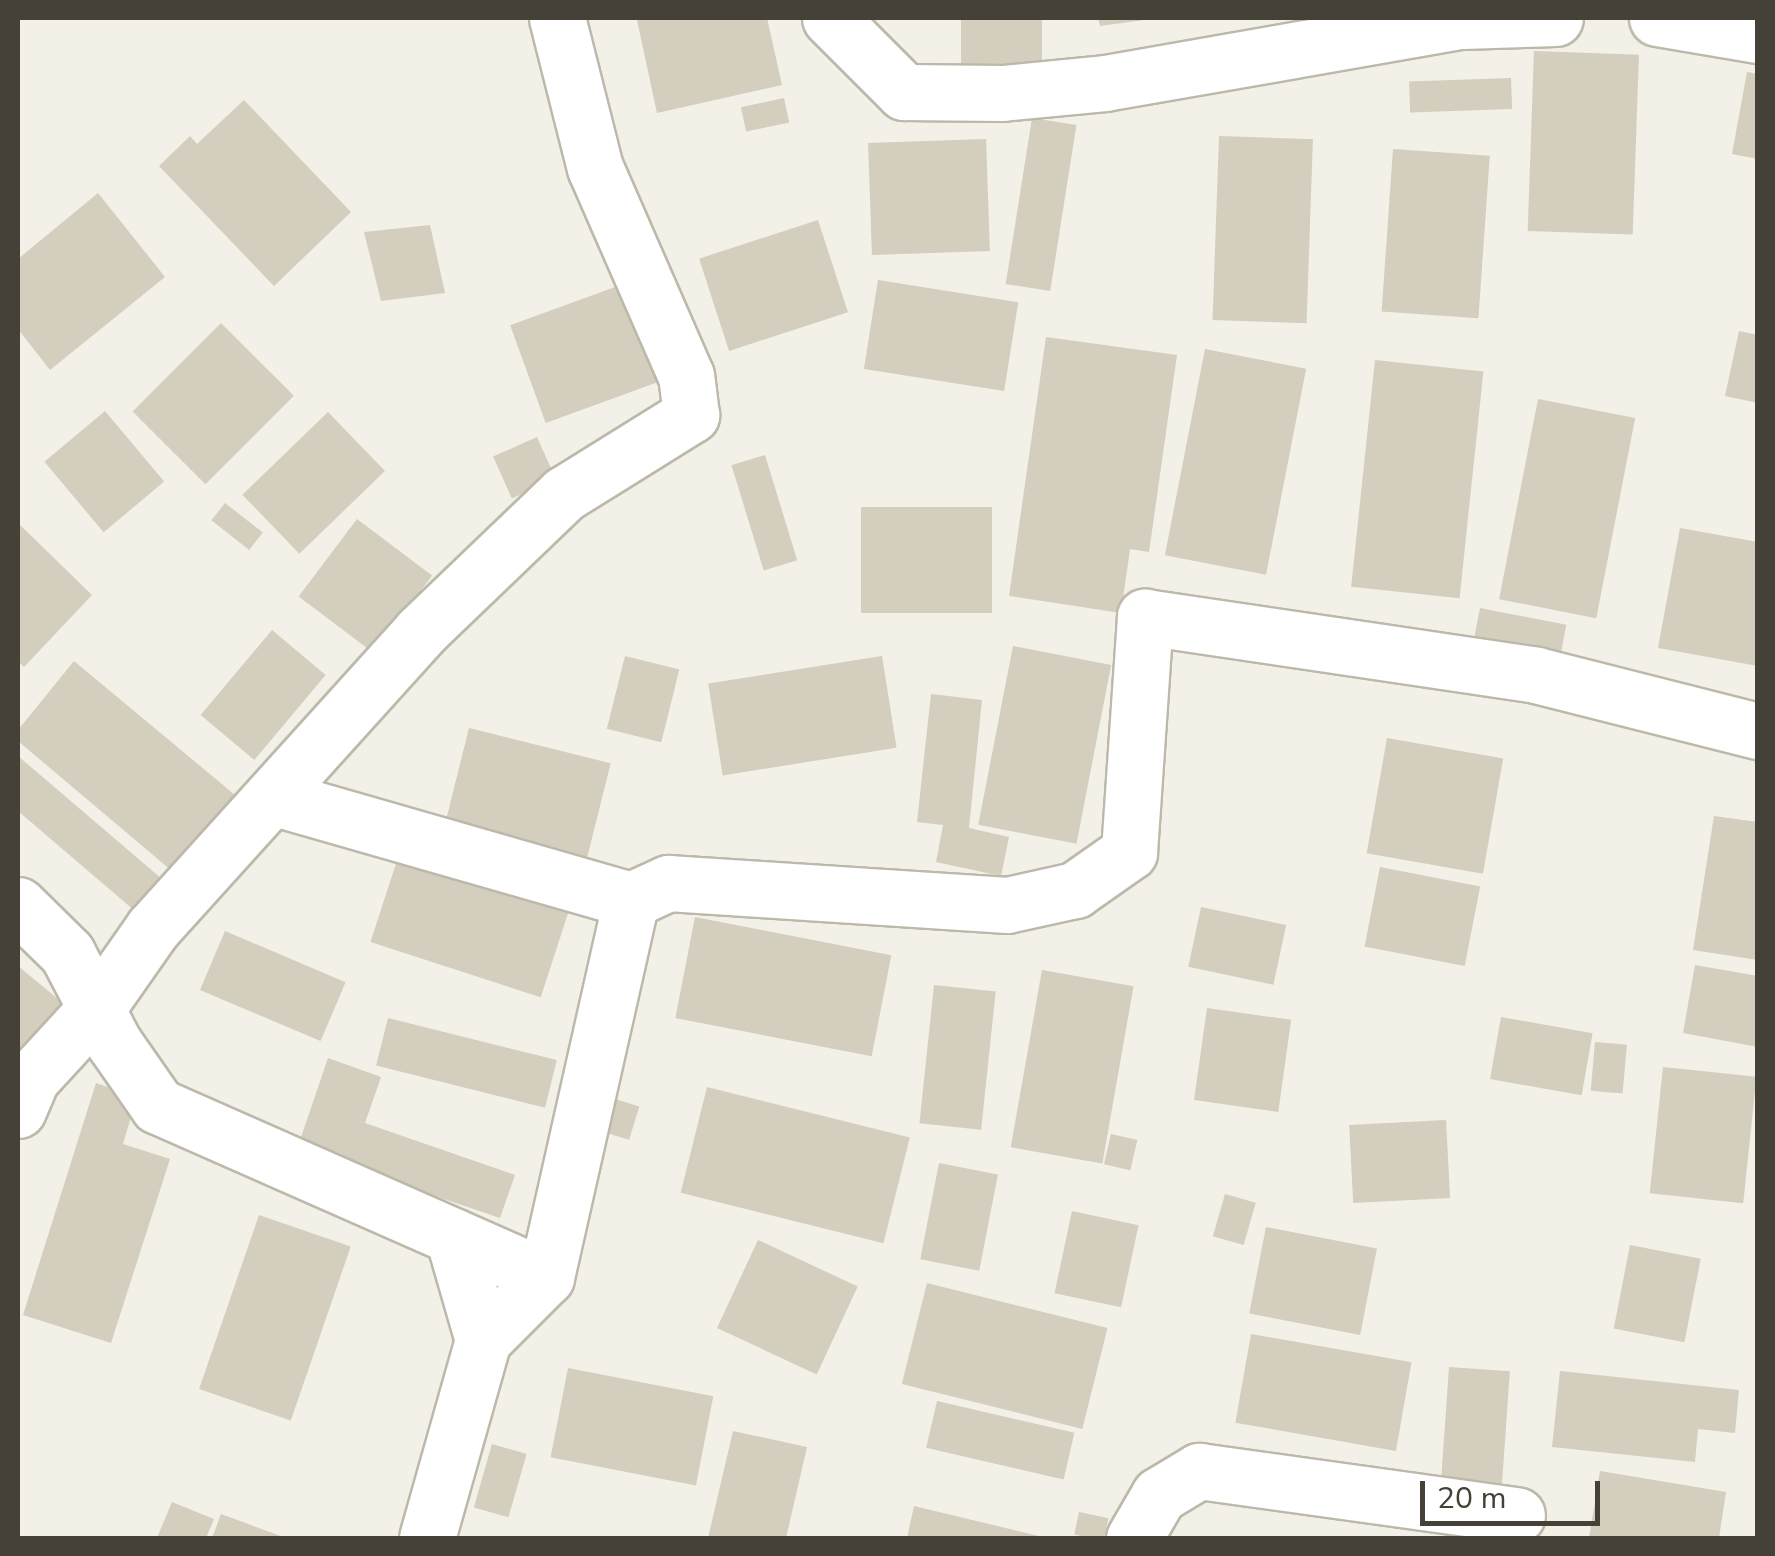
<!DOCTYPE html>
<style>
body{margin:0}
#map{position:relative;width:1775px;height:1556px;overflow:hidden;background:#f2f0e7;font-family:"Nunito Sans",sans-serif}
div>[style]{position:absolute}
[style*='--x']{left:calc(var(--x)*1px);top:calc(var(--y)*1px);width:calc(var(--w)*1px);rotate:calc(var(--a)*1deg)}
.building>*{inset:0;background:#d3cebd;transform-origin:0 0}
.roads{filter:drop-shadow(2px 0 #bdb9aa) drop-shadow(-2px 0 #bdb9aa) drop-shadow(0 2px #bdb9aa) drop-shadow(0 -2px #bdb9aa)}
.street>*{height:55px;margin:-27.5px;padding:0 27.5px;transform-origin:27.5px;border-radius:27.5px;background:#fff}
span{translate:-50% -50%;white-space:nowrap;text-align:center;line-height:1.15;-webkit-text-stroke:8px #fff;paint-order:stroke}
.frame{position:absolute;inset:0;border:20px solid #454136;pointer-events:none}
.scale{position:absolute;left:1420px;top:1481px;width:180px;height:45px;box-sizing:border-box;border:5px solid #454136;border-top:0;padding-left:12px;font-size:30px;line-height:35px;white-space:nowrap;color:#454136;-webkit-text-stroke:8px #fff;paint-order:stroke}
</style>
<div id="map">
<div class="building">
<div style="clip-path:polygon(648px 18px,767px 18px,782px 85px,657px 113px,637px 20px)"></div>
<div style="left:961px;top:18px;width:81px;height:59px"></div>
<div style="clip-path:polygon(1098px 18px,1144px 18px,1144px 20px,1100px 26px)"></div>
<div style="left:1534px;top:51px;width:105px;height:180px;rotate:2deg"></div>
<div style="clip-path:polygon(1747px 72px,1758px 74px,1758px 159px,1732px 154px)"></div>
<div style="left:1511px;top:78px;width:31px;height:102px;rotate:88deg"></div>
<div style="left:784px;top:98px;width:25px;height:44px;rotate:78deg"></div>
<div style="clip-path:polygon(244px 100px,351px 212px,274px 286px,159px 166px,190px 136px,197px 144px)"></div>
<div style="left:1032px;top:118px;width:45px;height:168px;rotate:9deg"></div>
<div style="left:1219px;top:136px;width:94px;height:184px;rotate:2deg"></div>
<div style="left:986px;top:139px;width:112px;height:118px;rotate:88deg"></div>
<div style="left:1393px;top:149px;width:97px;height:163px;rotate:4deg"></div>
<div style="clip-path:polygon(98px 193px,165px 277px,50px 370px,18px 329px,18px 259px)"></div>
<div style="left:818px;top:220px;width:97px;height:125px;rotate:72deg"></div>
<div style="clip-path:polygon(430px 225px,445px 293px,381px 301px,364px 232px)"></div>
<div style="left:637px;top:279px;width:104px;height:135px;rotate:70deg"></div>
<div style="left:878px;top:280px;width:142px;height:90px;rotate:9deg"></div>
<div style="left:221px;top:323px;width:103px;height:125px;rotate:45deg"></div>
<div style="clip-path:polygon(1739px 331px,1758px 335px,1758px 403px,1725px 396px)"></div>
<div style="clip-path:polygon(1046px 337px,1177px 355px,1149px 552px,1130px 549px,1121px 613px,1009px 596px)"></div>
<div style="left:1205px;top:349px;width:103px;height:210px;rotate:11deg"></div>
<div style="left:1375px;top:360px;width:109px;height:228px;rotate:6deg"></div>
<div style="left:1538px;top:399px;width:99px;height:204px;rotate:11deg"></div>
<div style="left:105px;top:411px;width:92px;height:79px;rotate:50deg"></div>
<div style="left:328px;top:412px;width:82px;height:119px;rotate:46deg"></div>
<div style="left:537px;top:437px;width:46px;height:48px;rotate:66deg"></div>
<div style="left:765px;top:455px;width:110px;height:35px;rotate:73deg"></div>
<div style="left:225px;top:503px;width:48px;height:22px;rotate:38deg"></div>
<div style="left:861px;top:507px;width:131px;height:106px"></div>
<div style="left:357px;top:519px;width:94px;height:97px;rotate:37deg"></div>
<div style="clip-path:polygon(18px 523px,92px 595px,24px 667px,18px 661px)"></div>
<div style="clip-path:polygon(1680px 528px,1758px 542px,1758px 666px,1658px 648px)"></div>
<div style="left:1480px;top:608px;width:88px;height:39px;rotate:11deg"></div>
<div style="left:272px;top:630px;width:70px;height:111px;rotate:40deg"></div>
<div style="left:1013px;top:646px;width:100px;height:182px;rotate:11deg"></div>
<div style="left:625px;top:656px;width:56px;height:75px;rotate:14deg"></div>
<div style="left:882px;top:656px;width:93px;height:176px;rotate:81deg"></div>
<div style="clip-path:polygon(74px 661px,235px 795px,172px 871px,18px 741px,18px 730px)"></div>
<div style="clip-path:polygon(931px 694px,982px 700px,969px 828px,1009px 837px,1001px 876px,936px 862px,943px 825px,917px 822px)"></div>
<div style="left:469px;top:728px;width:146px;height:108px;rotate:14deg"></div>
<div style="left:1387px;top:738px;width:118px;height:117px;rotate:10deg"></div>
<div style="clip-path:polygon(18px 756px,162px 879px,135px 911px,18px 811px)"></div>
<div style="clip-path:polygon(1714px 816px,1758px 822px,1758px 960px,1693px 950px)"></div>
<div style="left:402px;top:845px;width:179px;height:102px;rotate:18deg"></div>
<div style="left:1380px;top:867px;width:102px;height:81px;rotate:11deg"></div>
<div style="left:1201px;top:907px;width:87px;height:61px;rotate:12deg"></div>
<div style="left:695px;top:917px;width:200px;height:103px;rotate:11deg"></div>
<div style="left:225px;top:931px;width:131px;height:64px;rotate:23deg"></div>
<div style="clip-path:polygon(1695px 965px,1758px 976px,1758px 1047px,1683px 1033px)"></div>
<div style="clip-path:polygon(18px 966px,69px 1008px,18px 1070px)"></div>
<div style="left:1042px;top:970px;width:93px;height:180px;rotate:10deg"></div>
<div style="left:934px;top:985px;width:62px;height:139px;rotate:6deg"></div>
<div style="left:1207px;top:1008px;width:85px;height:93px;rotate:8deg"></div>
<div style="left:1501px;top:1017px;width:93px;height:63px;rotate:10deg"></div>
<div style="left:388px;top:1018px;width:174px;height:49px;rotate:14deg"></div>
<div style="left:1595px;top:1042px;width:32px;height:49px;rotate:5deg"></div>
<div style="clip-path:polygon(328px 1058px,381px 1077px,365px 1123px,515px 1175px,500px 1218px,297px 1149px)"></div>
<div style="left:1663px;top:1067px;width:94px;height:127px;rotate:6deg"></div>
<div style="clip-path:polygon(96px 1083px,137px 1097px,123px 1144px,170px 1159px,111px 1343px,23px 1315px)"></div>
<div style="left:707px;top:1087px;width:209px;height:109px;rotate:14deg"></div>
<div style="left:602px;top:1095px;width:39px;height:35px;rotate:17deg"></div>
<div style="left:1446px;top:1120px;width:78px;height:97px;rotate:87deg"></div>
<div style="left:1111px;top:1134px;width:27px;height:31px;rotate:13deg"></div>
<div style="left:939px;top:1163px;width:60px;height:98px;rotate:11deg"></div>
<div style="left:1225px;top:1194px;width:32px;height:44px;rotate:16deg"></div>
<div style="left:1072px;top:1211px;width:68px;height:84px;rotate:12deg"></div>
<div style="left:259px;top:1215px;width:97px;height:184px;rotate:19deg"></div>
<div style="left:1266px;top:1227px;width:113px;height:88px;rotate:11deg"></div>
<div style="left:758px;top:1240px;width:110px;height:97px;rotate:25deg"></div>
<div style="left:1630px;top:1245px;width:72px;height:85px;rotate:11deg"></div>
<div style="left:927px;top:1283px;width:186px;height:104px;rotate:14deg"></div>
<div style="left:1251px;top:1334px;width:163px;height:90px;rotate:10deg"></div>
<div style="left:1449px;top:1367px;width:61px;height:113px;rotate:4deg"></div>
<div style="left:568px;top:1368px;width:148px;height:91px;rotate:11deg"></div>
<div style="clip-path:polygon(1560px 1371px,1739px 1390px,1735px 1433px,1698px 1429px,1695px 1462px,1552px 1447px)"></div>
<div style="left:937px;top:1401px;width:141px;height:48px;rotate:13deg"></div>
<div style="clip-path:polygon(733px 1431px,807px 1447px,786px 1538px,708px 1538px)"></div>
<div style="left:492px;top:1444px;width:36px;height:66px;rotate:16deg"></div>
<div style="clip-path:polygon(1600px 1471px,1726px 1492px,1719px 1538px,1589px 1538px)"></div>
<div style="clip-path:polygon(172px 1502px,214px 1519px,206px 1538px,157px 1538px)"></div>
<div style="clip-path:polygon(914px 1506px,1043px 1537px,1043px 1538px,907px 1538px)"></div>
<div style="left:1079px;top:1512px;width:30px;height:23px;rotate:12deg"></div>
<div style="clip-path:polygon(221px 1514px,286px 1538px,212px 1538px)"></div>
</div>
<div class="roads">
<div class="street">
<div style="--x:830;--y:18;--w:105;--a:45"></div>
<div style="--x:904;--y:92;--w:98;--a:0.6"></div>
<div style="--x:1002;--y:93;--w:103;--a:-5.5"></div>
<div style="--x:1105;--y:83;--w:362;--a:-9.9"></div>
<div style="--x:1462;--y:21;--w:93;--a:-1.8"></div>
<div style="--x:1657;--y:18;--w:102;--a:9.6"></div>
<div style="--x:272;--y:797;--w:373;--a:16"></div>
<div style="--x:631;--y:900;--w:41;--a:-24.7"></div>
<div style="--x:668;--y:883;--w:340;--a:3.7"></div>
<div style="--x:1007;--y:905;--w:70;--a:-12.4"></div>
<div style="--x:1075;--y:890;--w:66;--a:-35.1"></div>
<div style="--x:1129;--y:852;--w:236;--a:-86.1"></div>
<div style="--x:1145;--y:617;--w:395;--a:8.4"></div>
<div style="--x:1536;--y:675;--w:229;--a:14.2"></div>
<div style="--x:18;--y:905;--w:69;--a:44.4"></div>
<div style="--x:67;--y:953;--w:102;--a:62.4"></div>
<div style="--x:114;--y:1043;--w:77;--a:55.1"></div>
<div style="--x:158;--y:1106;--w:424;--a:23.8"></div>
<div style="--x:18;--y:1110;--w:34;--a:-67"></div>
<div style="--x:31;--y:1079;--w:100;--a:-47.4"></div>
<div style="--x:99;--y:1005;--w:94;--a:-55"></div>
<div style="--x:153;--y:928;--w:399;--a:-47.9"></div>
<div style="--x:420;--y:632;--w:199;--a:-43.8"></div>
<div style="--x:564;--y:494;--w:150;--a:-31.9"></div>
<div style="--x:691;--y:415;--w:39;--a:-97"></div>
<div style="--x:686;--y:376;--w:227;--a:-113.6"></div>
<div style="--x:595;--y:168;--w:155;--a:-104.2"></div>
<div style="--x:453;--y:1236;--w:108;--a:73.9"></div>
<div style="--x:427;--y:1538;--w:206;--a:-74.2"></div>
<div style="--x:483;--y:1340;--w:89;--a:-45"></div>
<div style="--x:546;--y:1277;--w:386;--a:-77.3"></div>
<div style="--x:1134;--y:1538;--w:50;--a:-59.8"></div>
<div style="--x:1159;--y:1495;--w:47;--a:-31"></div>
<div style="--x:1199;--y:1471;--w:321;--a:7.9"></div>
</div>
</div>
<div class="frame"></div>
<div class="scale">20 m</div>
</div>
